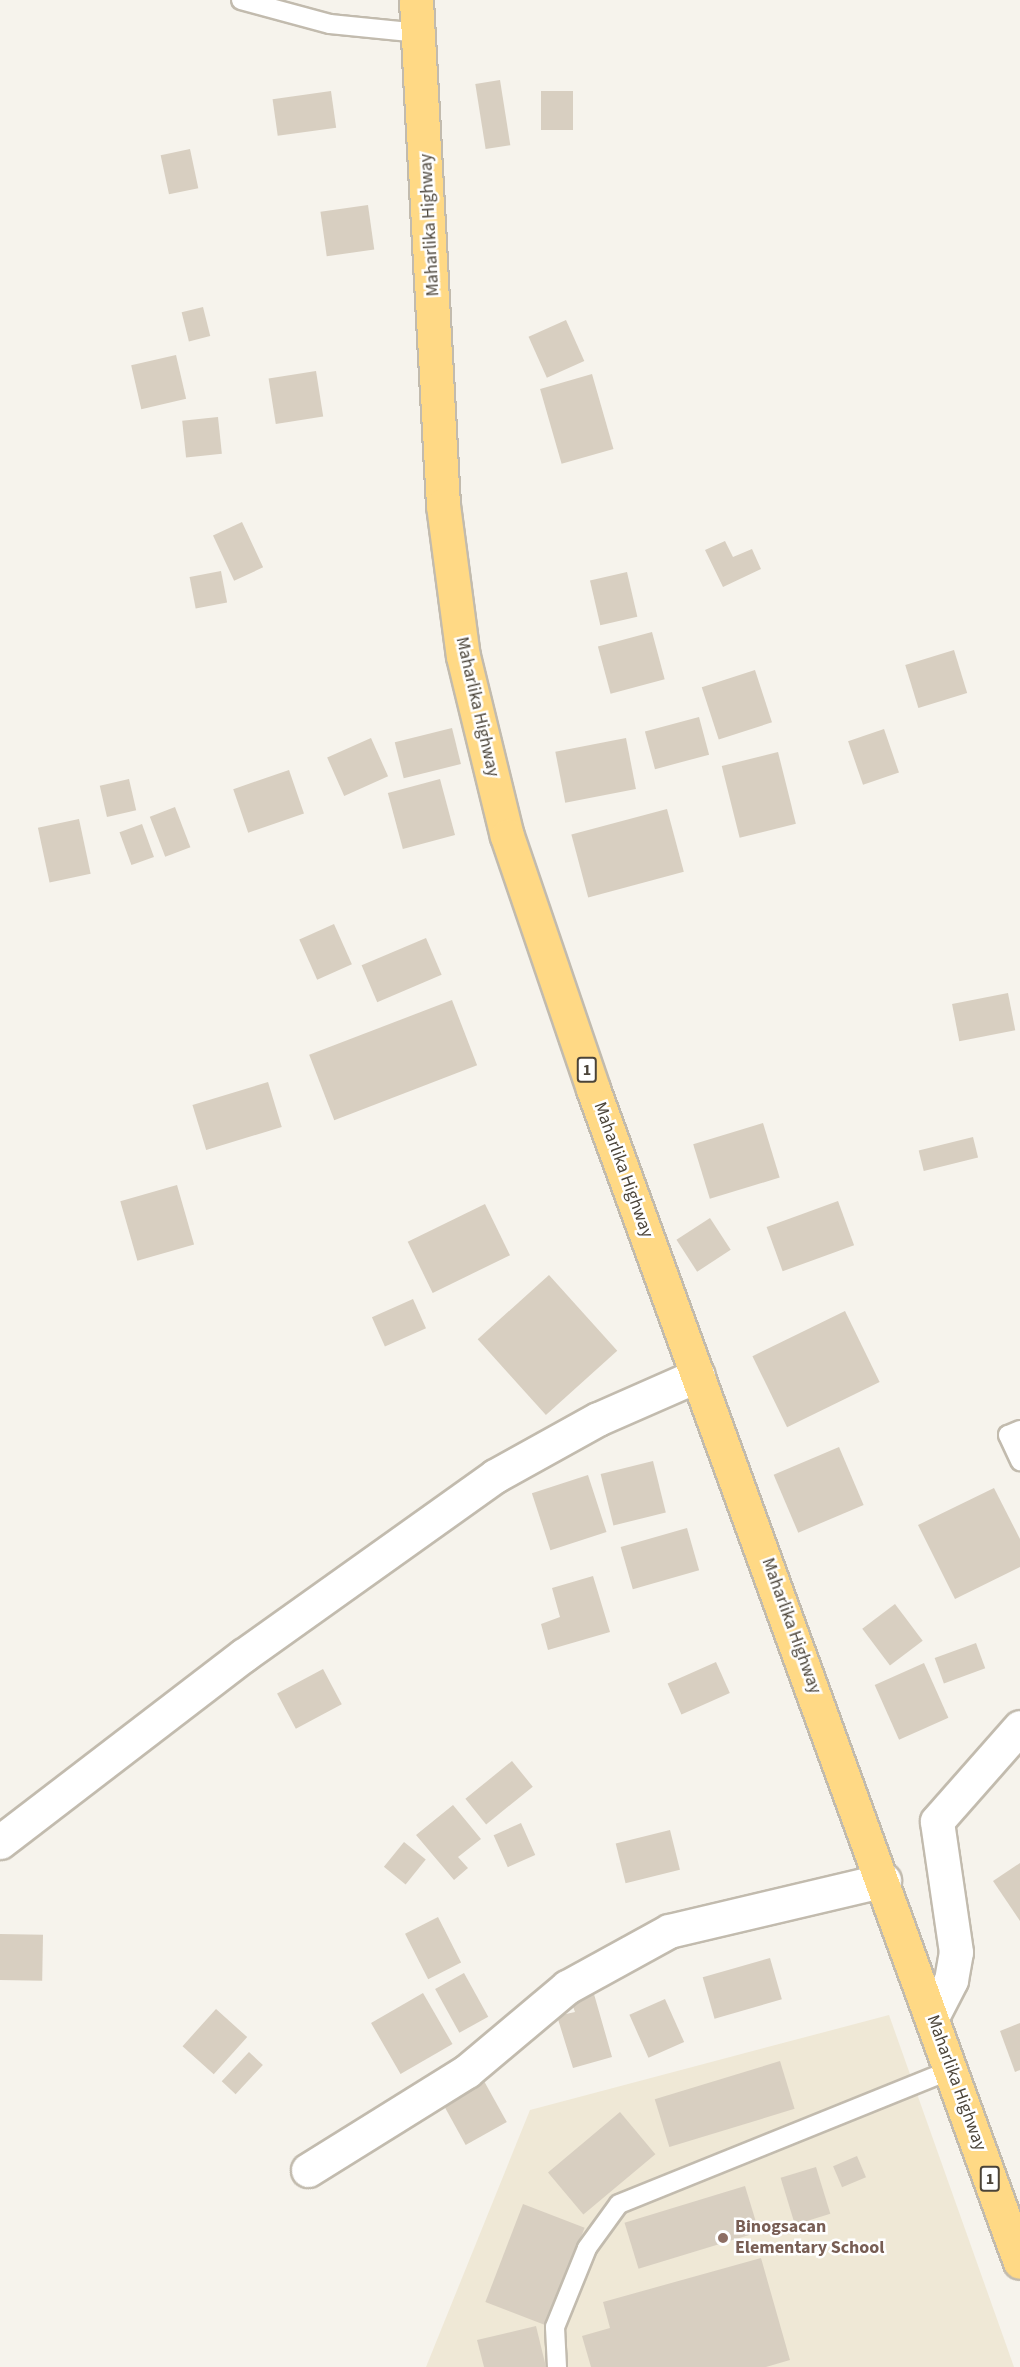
<!DOCTYPE html>
<style>
body{margin:0}
#map{position:relative;width:1020px;height:2367px;overflow:hidden;background:#f6f3ec;font-family:"Source Sans 3",sans-serif}
div>[style]{position:absolute}
[style*='--x']{left:calc(var(--x)*1px);top:calc(var(--y)*1px);width:calc(var(--w)*1px);rotate:calc(var(--a)*1deg)}
.education>*{inset:0;background:#efe8d6}
.building>*{inset:0;background:#d8cfc1;transform-origin:0 0}
.roads{filter:drop-shadow(2px 0 #c2bbae) drop-shadow(-2px 0 #c2bbae) drop-shadow(0 2px #c2bbae) drop-shadow(0 -2px #c2bbae)}
.service>*{height:18px;margin:-9px;padding:0 9px;transform-origin:9px;border-radius:9px;background:#fff}
.minor>*{height:33px;margin:-16.5px;padding:0 16.5px;transform-origin:16.5px;border-radius:16.5px;background:#fff}
.tertiary>*{height:33px;margin:-16.5px;padding:0 16.5px;transform-origin:16.5px;border-radius:16.5px;background:#fff}
.trunk>*{height:33px;margin:-16.5px;padding:0 16.5px;transform-origin:16.5px;border-radius:16.5px;background:#ffd985}
.dots>*{width:16px;height:16px;translate:-50% -50%;box-sizing:border-box;border:3px solid #fff;border-radius:50%}
span{translate:-50% -50%;white-space:nowrap;text-align:center;line-height:1.15;-webkit-text-stroke:5px #fff;paint-order:stroke}
.shield-label span{padding:2px 4px;background:#fff;border:2px solid;border-radius:4px;-webkit-text-stroke-width:0}
.shield-label{font-size:16px;color:#4b4439;font-weight:700}
.street-label{font-size:18px;color:#4b4439}
.education-label{font-size:18px;color:#785e54;font-weight:700}
.left{translate:0 -50%;text-align:left}
</style>
<div id="map">
<div class="education">
<div style="clip-path:polygon(889px 2015px,1014px 2367px,426px 2367px,530px 2110px)"></div>
</div>
<div class="building">
<div style="left:500px;top:80px;width:66px;height:25px;rotate:81deg"></div>
<div style="left:331px;top:91px;width:37px;height:59px;rotate:82deg"></div>
<div style="left:541px;top:91px;width:32px;height:39px"></div>
<div style="left:190px;top:149px;width:40px;height:30px;rotate:78deg"></div>
<div style="left:368px;top:205px;width:45px;height:48px;rotate:82deg"></div>
<div style="left:203px;top:307px;width:30px;height:22px;rotate:76deg"></div>
<div style="left:566px;top:320px;width:45px;height:41px;rotate:66deg"></div>
<div style="left:176px;top:355px;width:45px;height:46px;rotate:77deg"></div>
<div style="left:316px;top:371px;width:46px;height:48px;rotate:81deg"></div>
<div style="left:592px;top:374px;width:78px;height:54px;rotate:74deg"></div>
<div style="left:218px;top:417px;width:37px;height:36px;rotate:84deg"></div>
<div style="left:242px;top:522px;width:50px;height:32px;rotate:65deg"></div>
<div style="clip-path:polygon(725px 541px,733px 557px,752px 549px,761px 569px,723px 587px,705px 550px)"></div>
<div style="left:221px;top:571px;width:32px;height:32px;rotate:79deg"></div>
<div style="left:627px;top:572px;width:46px;height:38px;rotate:77deg"></div>
<div style="left:652px;top:632px;width:49px;height:56px;rotate:75deg"></div>
<div style="left:954px;top:650px;width:45px;height:51px;rotate:73deg"></div>
<div style="left:755px;top:670px;width:55px;height:56px;rotate:72deg"></div>
<div style="left:699px;top:717px;width:39px;height:56px;rotate:75deg"></div>
<div style="left:452px;top:728px;width:37px;height:59px;rotate:76deg"></div>
<div style="left:884px;top:729px;width:46px;height:38px;rotate:71deg"></div>
<div style="left:371px;top:738px;width:42px;height:48px;rotate:66deg"></div>
<div style="left:626px;top:738px;width:52px;height:72px;rotate:79deg"></div>
<div style="left:778px;top:752px;width:74px;height:58px;rotate:76deg"></div>
<div style="left:289px;top:770px;width:46px;height:59px;rotate:71deg"></div>
<div style="left:129px;top:779px;width:32px;height:30px;rotate:77deg"></div>
<div style="left:440px;top:779px;width:58px;height:54px;rotate:75deg"></div>
<div style="left:175px;top:807px;width:43px;height:27px;rotate:69deg"></div>
<div style="left:667px;top:809px;width:65px;height:99px;rotate:75deg"></div>
<div style="left:79px;top:819px;width:56px;height:42px;rotate:78deg"></div>
<div style="left:142px;top:824px;width:35px;height:24px;rotate:70deg"></div>
<div style="left:334px;top:924px;width:44px;height:38px;rotate:66deg"></div>
<div style="left:426px;top:938px;width:40px;height:70px;rotate:67deg"></div>
<div style="left:1008px;top:993px;width:38px;height:57px;rotate:79deg"></div>
<div style="left:452px;top:1000px;width:70px;height:153px;rotate:69deg"></div>
<div style="left:268px;top:1082px;width:47px;height:79px;rotate:73deg"></div>
<div style="left:763px;top:1123px;width:57px;height:73px;rotate:73deg"></div>
<div style="left:973px;top:1137px;width:21px;height:56px;rotate:76deg"></div>
<div style="left:177px;top:1185px;width:62px;height:59px;rotate:74deg"></div>
<div style="left:838px;top:1201px;width:47px;height:76px;rotate:70deg"></div>
<div style="left:485px;top:1204px;width:57px;height:86px;rotate:64deg"></div>
<div style="left:710px;top:1218px;width:38px;height:40px;rotate:57deg"></div>
<div style="left:549px;top:1275px;width:102px;height:96px;rotate:48deg"></div>
<div style="left:413px;top:1299px;width:32px;height:45px;rotate:66deg"></div>
<div style="left:845px;top:1311px;width:79px;height:103px;rotate:64deg"></div>
<div style="left:839px;top:1447px;width:63px;height:71px;rotate:67deg"></div>
<div style="left:653px;top:1461px;width:53px;height:54px;rotate:76deg"></div>
<div style="left:588px;top:1475px;width:60px;height:59px;rotate:72deg"></div>
<div style="clip-path:polygon(994px 1488px,1020px 1539px,1020px 1567px,955px 1599px,918px 1525px)"></div>
<div style="left:687px;top:1528px;width:44px;height:69px;rotate:74deg"></div>
<div style="clip-path:polygon(593px 1576px,610px 1632px,548px 1650px,541px 1624px,560px 1617px,552px 1588px)"></div>
<div style="left:895px;top:1604px;width:46px;height:41px;rotate:53deg"></div>
<div style="left:976px;top:1643px;width:27px;height:44px;rotate:70deg"></div>
<div style="left:716px;top:1662px;width:34px;height:53px;rotate:66deg"></div>
<div style="left:924px;top:1663px;width:60px;height:54px;rotate:66deg"></div>
<div style="left:323px;top:1669px;width:40px;height:52px;rotate:62deg"></div>
<div style="left:512px;top:1761px;width:33px;height:60px;rotate:51deg"></div>
<div style="clip-path:polygon(453px 1805px,481px 1839px,458px 1857px,468px 1868px,454px 1880px,416px 1835px)"></div>
<div style="left:521px;top:1823px;width:35px;height:30px;rotate:66deg"></div>
<div style="left:670px;top:1830px;width:41px;height:56px;rotate:76deg"></div>
<div style="left:404px;top:1842px;width:28px;height:32px;rotate:39deg"></div>
<div style="clip-path:polygon(1020px 1863px,1020px 1921px,993px 1881px)"></div>
<div style="left:438px;top:1917px;width:51px;height:37px;rotate:63deg"></div>
<div style="left:0;top:1934px;width:43px;height:46px;rotate:1deg"></div>
<div style="left:770px;top:1958px;width:43px;height:70px;rotate:74deg"></div>
<div style="left:464px;top:1973px;width:50px;height:33px;rotate:61deg"></div>
<div style="left:423px;top:1993px;width:59px;height:60px;rotate:60deg"></div>
<div style="clip-path:polygon(594px 1994px,612px 2057px,573px 2068px,557px 2016px,575px 2012px,571px 2001px)"></div>
<div style="left:665px;top:1999px;width:47px;height:39px;rotate:66deg"></div>
<div style="left:216px;top:2009px;width:42px;height:50px;rotate:42deg"></div>
<div style="clip-path:polygon(1020px 2023px,1020px 2070px,1015px 2072px,1000px 2031px)"></div>
<div style="left:249px;top:2052px;width:19px;height:40px;rotate:43deg"></div>
<div style="left:780px;top:2061px;width:50px;height:131px;rotate:73deg"></div>
<div style="left:484px;top:2081px;width:47px;height:47px;rotate:61deg"></div>
<div style="left:620px;top:2112px;width:55px;height:94px;rotate:50deg"></div>
<div style="left:857px;top:2156px;width:23px;height:26px;rotate:67deg"></div>
<div style="left:816px;top:2167px;width:49px;height:37px;rotate:73deg"></div>
<div style="left:745px;top:2186px;width:48px;height:126px;rotate:73deg"></div>
<div style="left:523px;top:2204px;width:66px;height:105px;rotate:21deg"></div>
<div style="clip-path:polygon(761px 2258px,790px 2360px,766px 2367px,591px 2367px,582px 2336px,610px 2328px,603px 2302px)"></div>
<div style="clip-path:polygon(536px 2326px,546px 2367px,484px 2367px,477px 2340px)"></div>
</div>
<div class="roads">
<div class="service">
<div style="--x:241;--y:0;--w:92;--a:15.1"></div>
<div style="--x:330;--y:24;--w:90;--a:5.7"></div>
<div style="--x:1020;--y:1430;--w:13;--a:157"></div>
<div style="--x:1008;--y:1435;--w:29;--a:65"></div>
<div style="--x:557;--y:2367;--w:40;--a:-92.9"></div>
<div style="--x:555;--y:2327;--w:85;--a:-67.9"></div>
<div style="--x:587;--y:2248;--w:54;--a:-54"></div>
<div style="--x:619;--y:2204;--w:358;--a:-22"></div>
</div>
<div class="minor">
<div style="--x:932;--y:2017;--w:42;--a:-62.8"></div>
<div style="--x:951;--y:1980;--w:28;--a:-80"></div>
<div style="--x:956;--y:1952;--w:132;--a:-98.3"></div>
<div style="--x:937;--y:1821;--w:125;--a:-48.6"></div>
<div style="--x:308;--y:2170;--w:187;--a:-31.9"></div>
<div style="--x:467;--y:2071;--w:131;--a:-40"></div>
<div style="--x:567;--y:1987;--w:116;--a:-28.8"></div>
<div style="--x:669;--y:1931;--w:221;--a:-13.3"></div>
</div>
<div class="tertiary">
<div style="--x:0;--y:1842;--w:307;--a:-37.5"></div>
<div style="--x:244;--y:1655;--w:308;--a:-35.5"></div>
<div style="--x:495;--y:1476;--w:118;--a:-29"></div>
<div style="--x:598;--y:1419;--w:109;--a:-23.7"></div>
</div>
<div class="trunk">
<div style="--x:416;--y:0;--w:506;--a:86.94"></div>
<div style="--x:443;--y:505;--w:152;--a:82.5"></div>
<div style="--x:463;--y:656;--w:185;--a:76.3"></div>
<div style="--x:507;--y:836;--w:267;--a:71.2"></div>
<div style="--x:593;--y:1089;--w:1248;--a:70"></div>
</div>
</div>
<div class="dots">
<div style="left:723px;top:2238px;background:#8d6e63"></div>
</div>
<div class="shield-label">
<span style="left:587px;top:1070px">1</span>
<span style="left:990px;top:2179px">1</span>
</div>
<div class="street-label">
<span style="left:430px;top:225px;rotate:-93deg">Maharlika Highway</span>
<span style="left:477px;top:707px;rotate:77deg">Maharlika Highway</span>
<span style="left:623px;top:1170px;rotate:70deg">Maharlika Highway</span>
<span style="left:791px;top:1626px;rotate:70deg">Maharlika Highway</span>
<span style="left:956px;top:2083px;rotate:70deg">Maharlika Highway</span>
</div>
<div class="education-label">
<span class="left" style="left:735px;top:2238px">Binogsacan<br>Elementary School</span>
</div>
</div>
